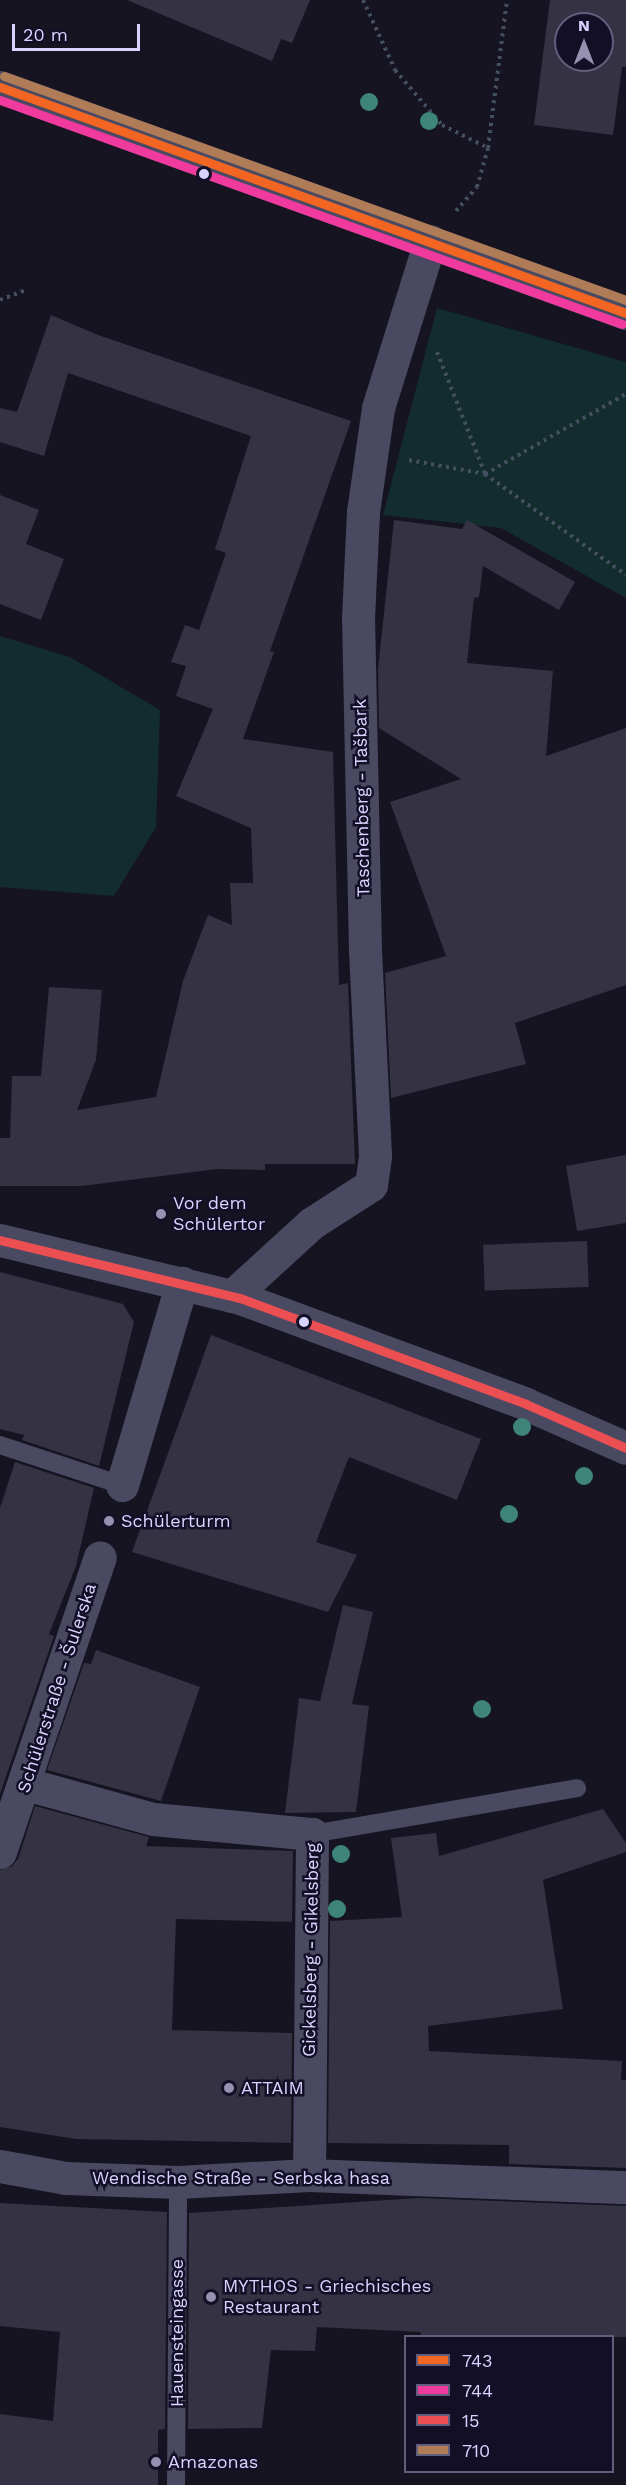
<!DOCTYPE html>
<meta charset="utf-8">
<style>
body{margin:0}
#map{position:relative;width:626px;height:2485px;overflow:hidden;background:#161421;font-family:"Work Sans",sans-serif}
div>[style]{position:absolute}
[style*='--x']{left:calc(var(--x)*1px);top:calc(var(--y)*1px);width:calc(var(--w)*1px);rotate:calc(var(--a)*1deg)}
.green>*{inset:0;background:#132c2d}
.building>*{inset:0;background:#343243;transform-origin:0 0}
.path>*{height:4px;margin-top:-2px;transform-origin:0;background:repeating-linear-gradient(90deg,#44505f 0 3px,transparent 0 7.5px)}
.lane>*{height:18px;margin:-9px;padding:0 9px;transform-origin:9px;border-radius:9px;background:#4a4962}
.street>*{height:33px;margin:-16.5px;padding:0 16.5px;transform-origin:16.5px;border-radius:16.5px;background:#4a4962}
.bus-1>*{height:9px;margin:-4.5px;padding:0 4.5px;transform-origin:4.5px;border-radius:4.5px;background:#f26522}
.bus-2>*{height:9px;margin:-4.5px;padding:0 4.5px;transform-origin:4.5px;border-radius:4.5px;background:#f13a9d}
.bus-3>*{height:9px;margin:-4.5px;padding:0 4.5px;transform-origin:4.5px;border-radius:4.5px;background:#ec4f52}
.bus-4>*{height:9px;margin:-4.5px;padding:0 4.5px;transform-origin:4.5px;border-radius:4.5px;background:#b07c57}
.trees>*{width:18px;height:18px;margin:-9px;border-radius:50%;background:#3e8478}
.dots>*{width:16px;height:16px;translate:-50% -50%;box-sizing:border-box;border:3px solid #130f26;border-radius:50%}
span{translate:-50% -50%;white-space:nowrap;text-align:center;line-height:1.15;-webkit-text-stroke:5px #130f26;paint-order:stroke}
.street-label{font-size:18px;color:#d9d4ff}
.poi-label{font-size:18px;color:#d9d4ff}
.left{translate:0 -50%;text-align:left}
.legend{position:absolute;left:404px;top:2335px;width:210px;height:138px;box-sizing:border-box;background:#130f26;border:2px solid #625e7d;margin:0;padding:8px 10px;list-style:none;font-size:18px;color:#d9d4ff}
.legend li{display:flex;align-items:center;gap:12px;height:30px}
.legend b{width:30px;border:2px solid #625e7d}
.north{position:absolute;left:554px;top:12px;width:60px;height:60px;box-sizing:border-box;background:#130f26;border:2px solid #625e7d;border-radius:50%;rotate:0deg;font-size:16px;font-weight:700;line-height:24px;text-align:center;color:#d9d4ff}
.north::after{content:'';display:block;margin:auto;width:21px;height:27px;background:#9591b1;clip-path:polygon(50% 0,100% 100%,50% 72%,0 100%)}
.scale{position:absolute;left:12px;top:24px;width:128px;height:27px;box-sizing:border-box;border:3px solid #d9d4ff;border-top:0;padding-left:8px;font-size:18px;line-height:21px;white-space:nowrap;color:#d9d4ff;-webkit-text-stroke:4px #130f26;paint-order:stroke}
</style>
<div id="map">
<div class="green">
<div style="clip-path:polygon(437px 308px,626px 362px,626px 598px,501px 528px,383px 515px)"></div>
<div style="clip-path:polygon(0 636px,70px 657px,160px 710px,156px 827px,114px 896px,0 887px)"></div>
</div>
<div class="building">
<div style="clip-path:polygon(127px 0,310px 0,292px 43px,281px 39px,272px 61px)"></div>
<div style="clip-path:polygon(evenodd,550px 0,626px 0,626px 67px,622px 67px,613px 135px,534px 125px,550px 0,566px 24px,602px 24px,602px 60px,566px 60px,566px 24px)"></div>
<div style="clip-path:polygon(51px 315px,98px 335px,351px 421px,270px 651px,274px 652px,243px 739px,333px 752px,339px 985px,348px 983px,355px 1164px,265px 1164px,265px 1170px,217px 1169px,82px 1186px,0 1186px,0 1138px,10px 1138px,12px 1076px,41px 1076px,49px 987px,102px 990px,96px 1060px,77px 1110px,156px 1097px,183px 981px,208px 915px,232px 925px,230px 883px,253px 883px,251px 828px,176px 796px,213px 709px,176px 696px,186px 666px,171px 662px,185px 625px,199px 630px,226px 553px,215px 549px,251px 436px,68px 373px,44px 456px,0 442px,0 408px,17px 412px)"></div>
<div style="clip-path:polygon(0 495px,39px 510px,26px 544px,64px 559px,41px 620px,0 604px)"></div>
<div style="clip-path:polygon(394px 520px,462px 529px,467px 520px,575px 582px,559px 610px,483px 566px,479px 597px,474px 598px,467px 663px,553px 671px,546px 756px,626px 728px,626px 985px,515px 1023px,526px 1064px,391px 1098px,385px 973px,446px 956px,390px 802px,461px 779px,379px 728px,378px 669px)"></div>
<div style="clip-path:polygon(626px 1155px,626px 1223px,577px 1231px,566px 1166px)"></div>
<div style="left:587px;top:1241px;width:46px;height:104px;rotate:88deg"></div>
<div style="clip-path:polygon(0 1272px,123px 1304px,134px 1322px,99px 1466px,22px 1440px,24px 1435px,0 1429px)"></div>
<div style="clip-path:polygon(211px 1335px,481px 1439px,457px 1500px,349px 1457px,316px 1542px,357px 1555px,328px 1612px,132px 1552px)"></div>
<div style="clip-path:polygon(15px 1462px,94px 1488px,76px 1566px,49px 1634px,54px 1636px,0 1794px,0 1508px)"></div>
<div style="clip-path:polygon(343px 1605px,373px 1612px,352px 1704px,369px 1706px,356px 1812px,285px 1813px,299px 1698px,320px 1701px)"></div>
<div style="clip-path:polygon(96px 1650px,200px 1687px,161px 1801px,47px 1770px,84px 1663px,91px 1664px)"></div>
<div style="clip-path:polygon(35px 1806px,149px 1837px,146px 1846px,293px 1851px,292px 1922px,176px 1919px,172px 2030px,292px 2033px,291px 2143px,76px 2139px,0 2127px,0 1870px,12px 1866px,18px 1859px)"></div>
<div style="clip-path:polygon(603px 1809px,626px 1843px,626px 1852px,543px 1880px,563px 2009px,428px 2026px,429px 2051px,622px 2061px,621px 2080px,626px 2080px,626px 2168px,509px 2164px,509px 2145px,328px 2143px,330px 1921px,402px 1917px,391px 1838px,436px 1833px,439px 1856px)"></div>
<div style="clip-path:polygon(419px 2198px,626px 2206px,626px 2337px,420px 2337px,421px 2332px,317px 2327px,315px 2351px,271px 2350px,262px 2428px,188px 2429px,189px 2213px)"></div>
<div style="clip-path:polygon(0 2203px,167px 2212px,165px 2429px,158px 2430px,158px 2485px,0 2485px,0 2414px,53px 2421px,60px 2332px,0 2326px)"></div>
</div>
<div class="path">
<div style="--x:363;--y:0;--w:77;--a:65.4"></div>
<div style="--x:395;--y:70;--w:72;--a:49.5"></div>
<div style="--x:442;--y:125;--w:51;--a:26.6"></div>
<div style="--x:456;--y:211;--w:32;--a:-49"></div>
<div style="--x:477;--y:187;--w:41;--a:-74.2"></div>
<div style="--x:488;--y:148;--w:149;--a:-82.7"></div>
<div style="--x:0;--y:300;--w:26;--a:-21"></div>
<div style="--x:437;--y:352;--w:131;--a:68.5"></div>
<div style="--x:485;--y:474;--w:162;--a:-29.6"></div>
<div style="--x:409;--y:460;--w:77;--a:10.4"></div>
<div style="--x:485;--y:474;--w:173;--a:35.6"></div>
</div>
<div class="lane">
<div style="--x:0;--y:1445;--w:128;--a:18.2"></div>
<div style="--x:122;--y:1485;--w:8;--a:104"></div>
<div style="--x:312;--y:1834;--w:269;--a:-9.8"></div>
<div style="--x:176;--y:2485;--w:303;--a:-89.6"></div>
</div>
<div class="street">
<div style="--x:0;--y:87;--w:666;--a:19.85"></div>
<div style="--x:0;--y:1240;--w:247;--a:13.6"></div>
<div style="--x:240;--y:1298;--w:305;--a:20.3"></div>
<div style="--x:526;--y:1404;--w:109;--a:23.7"></div>
<div style="--x:232;--y:1296;--w:108;--a:-42.4"></div>
<div style="--x:312;--y:1223;--w:70;--a:-32.8"></div>
<div style="--x:371;--y:1185;--w:30;--a:-82"></div>
<div style="--x:375;--y:1155;--w:205;--a:-92.8"></div>
<div style="--x:365;--y:950;--w:332;--a:-91.2"></div>
<div style="--x:358;--y:618;--w:106;--a:-87.3"></div>
<div style="--x:363;--y:512;--w:105;--a:-81.8"></div>
<div style="--x:378;--y:408;--w:175;--a:-72.7"></div>
<div style="--x:122;--y:1485;--w:211;--a:-73.5"></div>
<div style="--x:26;--y:1784;--w:132;--a:15.4"></div>
<div style="--x:153;--y:1819;--w:160;--a:5.4"></div>
<div style="--x:312;--y:1834;--w:341;--a:90.5"></div>
<div style="--x:0;--y:1852;--w:311;--a:-71.3"></div>
<div style="--x:0;--y:2166;--w:67;--a:10.3"></div>
<div style="--x:66;--y:2178;--w:112;--a:2"></div>
<div style="--x:178;--y:2182;--w:131;--a:-3.1"></div>
<div style="--x:309;--y:2175;--w:317;--a:2.2"></div>
</div>
<div class="bus-1">
<div style="--x:0;--y:87;--w:666;--a:19.85"></div>
</div>
<div class="bus-2">
<div style="--x:0;--y:100;--w:661;--a:19.81"></div>
</div>
<div class="bus-3">
<div style="--x:0;--y:1240;--w:247;--a:13.6"></div>
<div style="--x:240;--y:1298;--w:305;--a:20.3"></div>
<div style="--x:526;--y:1404;--w:109;--a:23.7"></div>
</div>
<div class="bus-4">
<div style="--x:4;--y:76;--w:661;--a:19.81"></div>
</div>
<div class="trees">
<div style="left:369px;top:102px"></div>
<div style="left:429px;top:121px"></div>
<div style="left:522px;top:1427px"></div>
<div style="left:584px;top:1476px"></div>
<div style="left:509px;top:1514px"></div>
<div style="left:482px;top:1709px"></div>
<div style="left:341px;top:1854px"></div>
<div style="left:337px;top:1909px"></div>
</div>
<div class="dots">
<div style="left:204px;top:174px;background:#d9d4ff"></div>
<div style="left:161px;top:1214px;background:#9591b1"></div>
<div style="left:304px;top:1322px;background:#d9d4ff"></div>
<div style="left:109px;top:1521px;background:#9591b1"></div>
<div style="left:229px;top:2088px;background:#9591b1"></div>
<div style="left:211px;top:2297px;background:#9591b1"></div>
<div style="left:156px;top:2462px;background:#9591b1"></div>
</div>
<div class="street-label">
<span style="left:362px;top:798px;rotate:-91deg">Taschenberg - Tašbark</span>
<span style="left:57px;top:1688px;rotate:-72deg">Schülerstraße - Šulerska</span>
<span style="left:311px;top:1950px;rotate:-89deg">Gickelsberg - Gikelsberg</span>
<span style="left:241px;top:2178px">Wendische Straße - Serbska hasa</span>
<span style="left:177px;top:2333px;rotate:-90deg">Hauensteingasse</span>
</div>
<div class="poi-label">
<span class="left" style="left:173px;top:1214px">Vor dem<br>Schülertor</span>
<span class="left" style="left:121px;top:1521px">Schülerturm</span>
<span class="left" style="left:241px;top:2088px">ATTAIM</span>
<span class="left" style="left:223px;top:2297px">MYTHOS - Griechisches<br>Restaurant</span>
<span class="left" style="left:168px;top:2462px">Amazonas</span>
</div>
<ul class="legend">
<li><b style="height:8px;background:#f26522"></b>743</li>
<li><b style="height:8px;background:#f13a9d"></b>744</li>
<li><b style="height:8px;background:#ec4f52"></b>15</li>
<li><b style="height:8px;background:#b07c57"></b>710</li>
</ul>
<div class="north">N</div>
<div class="scale">20 m</div>
</div>
